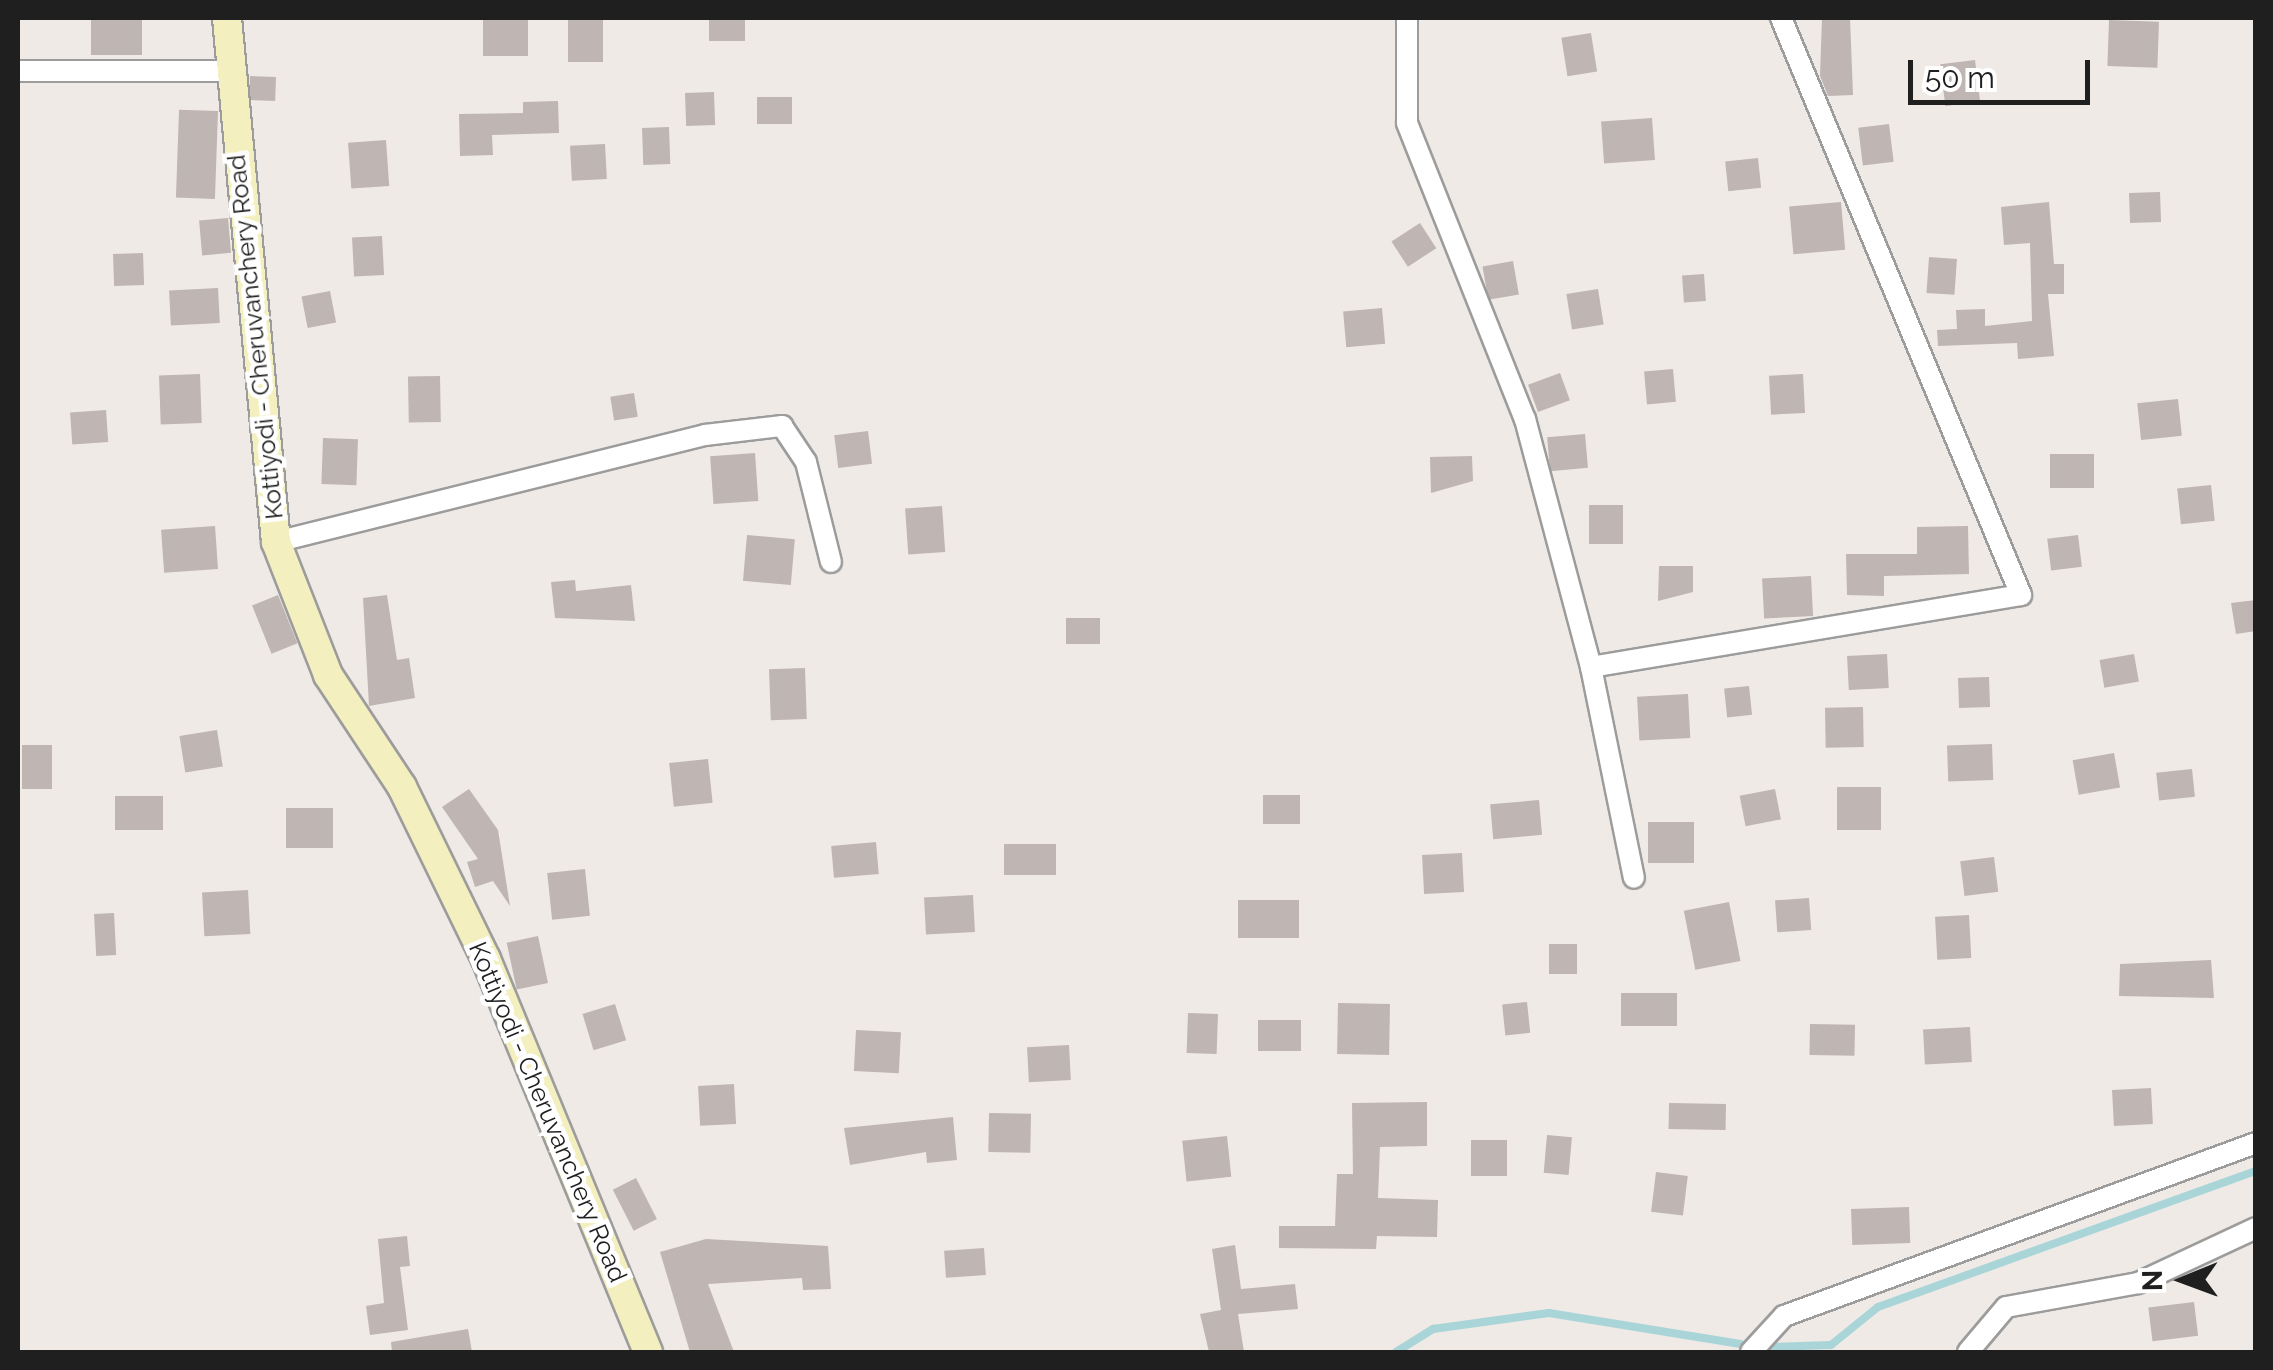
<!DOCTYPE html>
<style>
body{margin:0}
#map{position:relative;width:2273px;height:1370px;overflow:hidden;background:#efeae5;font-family:Raleway,sans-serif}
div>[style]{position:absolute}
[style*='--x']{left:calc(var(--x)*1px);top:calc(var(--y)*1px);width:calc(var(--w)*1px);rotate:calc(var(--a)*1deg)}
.stream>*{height:8px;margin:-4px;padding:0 4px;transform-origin:4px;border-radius:4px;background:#a9d5d9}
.building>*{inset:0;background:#bfb5b2;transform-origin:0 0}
.roads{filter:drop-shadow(2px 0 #9c9c9c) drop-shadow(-2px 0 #9c9c9c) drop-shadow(0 2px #9c9c9c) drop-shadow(0 -2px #9c9c9c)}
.minor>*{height:20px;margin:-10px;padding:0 10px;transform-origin:10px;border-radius:10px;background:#fff}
.secondary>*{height:28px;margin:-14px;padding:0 14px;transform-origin:14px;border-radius:14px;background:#f4efbe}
span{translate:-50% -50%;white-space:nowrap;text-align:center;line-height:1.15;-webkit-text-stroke:9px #fff;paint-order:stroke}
.street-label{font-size:25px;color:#1f1f1f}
.frame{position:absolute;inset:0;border:20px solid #1f1f1f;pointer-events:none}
.north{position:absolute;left:2133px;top:1230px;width:100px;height:100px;-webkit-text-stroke:8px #fff;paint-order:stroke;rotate:269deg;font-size:28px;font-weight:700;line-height:40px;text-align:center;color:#1f1f1f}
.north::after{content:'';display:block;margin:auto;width:35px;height:45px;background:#1f1f1f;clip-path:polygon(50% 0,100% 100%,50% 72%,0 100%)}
.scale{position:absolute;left:1908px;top:60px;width:182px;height:45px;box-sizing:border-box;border:5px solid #1f1f1f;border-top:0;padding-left:12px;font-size:30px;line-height:35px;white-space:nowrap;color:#1f1f1f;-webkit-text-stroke:8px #fff;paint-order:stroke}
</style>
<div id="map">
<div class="stream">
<div style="--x:1770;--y:1347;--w:61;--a:-1.9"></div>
<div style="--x:1831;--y:1345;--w:60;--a:-39"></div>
<div style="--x:1878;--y:1307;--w:402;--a:-19.8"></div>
<div style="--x:1396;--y:1352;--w:44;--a:-31.9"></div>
<div style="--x:1433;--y:1329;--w:117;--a:-7.9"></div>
<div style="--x:1549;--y:1313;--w:194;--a:9.2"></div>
</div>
<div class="building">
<div style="left:91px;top:18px;width:51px;height:37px"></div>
<div style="left:483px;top:18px;width:45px;height:38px"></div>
<div style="left:568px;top:18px;width:35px;height:44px"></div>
<div style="left:709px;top:18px;width:36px;height:23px"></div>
<div style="clip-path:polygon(1822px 18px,1850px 18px,1853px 95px,1828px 96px,1820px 76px)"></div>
<div style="left:2109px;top:20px;width:50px;height:46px;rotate:2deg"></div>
<div style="left:1591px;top:33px;width:39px;height:30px;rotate:81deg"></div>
<div style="left:1975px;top:60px;width:42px;height:35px;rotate:83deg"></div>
<div style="left:250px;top:76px;width:26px;height:24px;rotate:2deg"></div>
<div style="left:714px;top:92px;width:33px;height:29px;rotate:88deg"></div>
<div style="left:792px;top:97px;width:27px;height:35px;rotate:90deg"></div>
<div style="clip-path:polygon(558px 101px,559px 133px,492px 135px,493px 155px,460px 156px,459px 114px,523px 113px,523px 102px)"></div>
<div style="left:218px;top:111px;width:88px;height:39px;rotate:92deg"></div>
<div style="left:1652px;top:118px;width:42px;height:51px;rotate:86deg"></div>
<div style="left:1889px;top:124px;width:38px;height:31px;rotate:83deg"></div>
<div style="left:669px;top:127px;width:37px;height:27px;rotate:88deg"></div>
<div style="left:386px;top:140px;width:46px;height:38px;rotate:86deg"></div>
<div style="left:605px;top:144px;width:35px;height:35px;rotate:87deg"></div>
<div style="left:1758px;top:158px;width:30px;height:33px;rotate:84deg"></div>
<div style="left:2160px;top:192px;width:30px;height:31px;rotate:88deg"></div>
<div style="left:1841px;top:202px;width:48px;height:52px;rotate:85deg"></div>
<div style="clip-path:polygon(2049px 202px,2054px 264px,2064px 264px,2064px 294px,2048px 294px,2054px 356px,2018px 359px,2017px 343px,1938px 346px,1937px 330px,1957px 329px,1956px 310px,1985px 309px,1985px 326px,2032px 321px,2030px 243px,2004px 245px,2001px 207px)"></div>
<div style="left:228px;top:218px;width:35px;height:29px;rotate:85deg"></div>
<div style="left:1420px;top:223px;width:30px;height:34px;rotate:57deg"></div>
<div style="left:382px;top:236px;width:39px;height:30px;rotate:87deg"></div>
<div style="left:143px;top:253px;width:32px;height:30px;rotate:88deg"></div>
<div style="left:1929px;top:257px;width:28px;height:36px;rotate:4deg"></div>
<div style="left:1513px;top:261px;width:34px;height:31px;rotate:80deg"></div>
<div style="left:1704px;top:274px;width:27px;height:22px;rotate:86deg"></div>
<div style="left:218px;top:288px;width:35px;height:49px;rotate:87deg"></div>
<div style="left:1598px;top:289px;width:36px;height:32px;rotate:81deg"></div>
<div style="left:330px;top:291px;width:32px;height:29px;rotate:79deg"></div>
<div style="left:1382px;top:308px;width:36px;height:39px;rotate:85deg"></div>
<div style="left:1673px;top:369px;width:33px;height:29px;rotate:85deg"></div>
<div style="left:1560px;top:373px;width:29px;height:34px;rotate:70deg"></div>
<div style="left:200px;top:374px;width:49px;height:41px;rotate:88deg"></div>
<div style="left:1803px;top:374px;width:39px;height:34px;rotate:87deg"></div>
<div style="left:440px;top:376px;width:46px;height:32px;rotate:89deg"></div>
<div style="left:634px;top:393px;width:24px;height:24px;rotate:81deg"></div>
<div style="left:2178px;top:399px;width:37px;height:41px;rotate:84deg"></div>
<div style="left:106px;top:410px;width:32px;height:36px;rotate:86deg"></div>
<div style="left:868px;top:431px;width:33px;height:34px;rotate:83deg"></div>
<div style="left:1585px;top:434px;width:34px;height:38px;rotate:85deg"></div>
<div style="left:323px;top:438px;width:35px;height:46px;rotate:2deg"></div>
<div style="left:755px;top:453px;width:48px;height:45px;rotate:86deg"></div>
<div style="left:2050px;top:454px;width:44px;height:34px"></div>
<div style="clip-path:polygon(1472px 456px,1473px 481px,1431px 493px,1430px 457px)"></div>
<div style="left:2211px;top:485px;width:36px;height:34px;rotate:84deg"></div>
<div style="left:1589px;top:505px;width:34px;height:39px"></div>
<div style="left:942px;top:506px;width:46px;height:37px;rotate:86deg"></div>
<div style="left:215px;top:526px;width:43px;height:54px;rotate:86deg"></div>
<div style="clip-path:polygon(1968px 526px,1969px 574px,1884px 576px,1884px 596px,1847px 595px,1846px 554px,1917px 554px,1917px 527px)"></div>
<div style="left:747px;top:535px;width:48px;height:46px;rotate:5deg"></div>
<div style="left:2078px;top:535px;width:32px;height:31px;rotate:83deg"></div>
<div style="clip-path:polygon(1659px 566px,1693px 566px,1693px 592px,1658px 601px)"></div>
<div style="left:1811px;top:576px;width:40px;height:49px;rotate:87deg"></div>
<div style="clip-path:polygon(575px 580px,576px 591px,631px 585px,635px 621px,555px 618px,551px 582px)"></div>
<div style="left:278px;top:595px;width:52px;height:28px;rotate:68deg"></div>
<div style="clip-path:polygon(387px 595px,397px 660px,409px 658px,415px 698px,369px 706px,363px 598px)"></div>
<div style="clip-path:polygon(2256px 600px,2256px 631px,2236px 634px,2231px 603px)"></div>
<div style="left:1100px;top:618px;width:26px;height:34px;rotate:90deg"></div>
<div style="left:1887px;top:654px;width:34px;height:40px;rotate:87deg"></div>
<div style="left:2134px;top:654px;width:28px;height:35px;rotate:80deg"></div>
<div style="left:805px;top:668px;width:51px;height:36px;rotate:88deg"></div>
<div style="left:1989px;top:677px;width:30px;height:31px;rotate:88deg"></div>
<div style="left:1749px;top:686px;width:29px;height:25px;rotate:84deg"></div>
<div style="left:1688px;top:694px;width:44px;height:51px;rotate:87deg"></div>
<div style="left:1863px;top:707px;width:40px;height:38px;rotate:89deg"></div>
<div style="left:217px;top:730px;width:37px;height:38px;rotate:81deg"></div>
<div style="left:1992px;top:744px;width:36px;height:45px;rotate:88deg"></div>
<div style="left:22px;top:745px;width:30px;height:44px"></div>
<div style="left:2114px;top:753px;width:35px;height:42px;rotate:80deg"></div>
<div style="left:708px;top:759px;width:44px;height:39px;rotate:84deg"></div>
<div style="left:2192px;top:769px;width:28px;height:36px;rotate:84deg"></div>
<div style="left:1837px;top:787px;width:44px;height:43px"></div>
<div style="clip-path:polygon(469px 789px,498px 830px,510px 906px,493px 881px,475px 887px,467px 862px,478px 859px,442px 807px)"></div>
<div style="left:1775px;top:789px;width:31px;height:36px;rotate:79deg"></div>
<div style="left:1263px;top:795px;width:37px;height:29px"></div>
<div style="left:115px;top:796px;width:48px;height:34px"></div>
<div style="left:1539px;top:800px;width:35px;height:49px;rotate:85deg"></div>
<div style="left:286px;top:808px;width:47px;height:40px"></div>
<div style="left:1694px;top:822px;width:41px;height:46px;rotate:90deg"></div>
<div style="left:876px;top:842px;width:32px;height:45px;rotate:85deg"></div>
<div style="left:1004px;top:844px;width:52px;height:31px"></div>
<div style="left:1462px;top:853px;width:39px;height:40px;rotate:87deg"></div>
<div style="left:1994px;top:857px;width:35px;height:34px;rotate:83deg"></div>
<div style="left:585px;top:869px;width:47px;height:38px;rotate:84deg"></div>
<div style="left:248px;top:890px;width:44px;height:46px;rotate:87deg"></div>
<div style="left:973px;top:895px;width:37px;height:49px;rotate:87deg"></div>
<div style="left:1809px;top:898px;width:32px;height:34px;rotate:86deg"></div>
<div style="left:1299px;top:900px;width:38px;height:61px;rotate:90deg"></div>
<div style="left:1729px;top:902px;width:60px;height:46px;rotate:79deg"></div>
<div style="left:114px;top:913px;width:42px;height:20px;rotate:87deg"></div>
<div style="left:1969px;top:915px;width:43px;height:34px;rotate:87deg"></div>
<div style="left:538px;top:936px;width:48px;height:32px;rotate:78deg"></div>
<div style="left:1549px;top:944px;width:28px;height:30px"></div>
<div style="clip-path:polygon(2211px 960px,2214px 998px,2119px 996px,2120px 964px)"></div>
<div style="left:1677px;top:993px;width:33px;height:56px;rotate:90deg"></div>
<div style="left:1527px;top:1002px;width:31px;height:25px;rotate:84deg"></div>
<div style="left:1338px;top:1003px;width:52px;height:51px;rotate:1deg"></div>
<div style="left:615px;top:1004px;width:38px;height:34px;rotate:73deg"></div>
<div style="left:1188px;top:1013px;width:30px;height:40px;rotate:2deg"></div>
<div style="left:1258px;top:1020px;width:43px;height:31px"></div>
<div style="left:1810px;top:1024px;width:45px;height:31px;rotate:1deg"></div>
<div style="left:1970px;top:1027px;width:35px;height:47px;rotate:87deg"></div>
<div style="left:856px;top:1030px;width:45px;height:41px;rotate:3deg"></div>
<div style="left:1069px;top:1045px;width:35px;height:42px;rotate:87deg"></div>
<div style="left:734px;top:1084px;width:40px;height:36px;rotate:87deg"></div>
<div style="left:2151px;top:1088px;width:36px;height:39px;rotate:87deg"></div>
<div style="clip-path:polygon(1427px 1102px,1427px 1146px,1380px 1147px,1378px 1198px,1438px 1200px,1437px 1237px,1377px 1236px,1376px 1249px,1279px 1248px,1279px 1226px,1335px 1226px,1337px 1174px,1353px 1174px,1352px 1103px)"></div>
<div style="left:1669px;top:1103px;width:57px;height:26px;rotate:1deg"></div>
<div style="left:989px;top:1113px;width:42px;height:39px;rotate:1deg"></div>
<div style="clip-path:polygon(953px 1117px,957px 1160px,927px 1163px,926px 1152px,850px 1165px,844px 1128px)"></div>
<div style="left:1547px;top:1135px;width:25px;height:38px;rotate:5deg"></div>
<div style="left:1227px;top:1136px;width:41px;height:45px;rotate:84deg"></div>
<div style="left:1471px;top:1140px;width:36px;height:36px"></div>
<div style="left:1656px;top:1172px;width:32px;height:40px;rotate:7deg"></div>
<div style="left:636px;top:1178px;width:46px;height:26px;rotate:63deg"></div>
<div style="left:1909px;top:1207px;width:36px;height:58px;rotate:88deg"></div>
<div style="clip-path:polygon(407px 1236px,410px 1266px,400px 1267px,408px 1330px,370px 1335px,366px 1306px,384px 1303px,378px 1239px)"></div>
<div style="clip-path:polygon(706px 1239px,828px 1246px,831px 1289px,803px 1290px,802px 1278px,708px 1284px,734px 1352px,690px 1352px,660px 1252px)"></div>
<div style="clip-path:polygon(1235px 1245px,1241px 1289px,1295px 1284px,1298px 1309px,1238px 1314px,1244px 1352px,1209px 1352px,1200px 1314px,1221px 1310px,1212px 1249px)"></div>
<div style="left:984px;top:1248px;width:27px;height:40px;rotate:86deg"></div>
<div style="left:2194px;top:1302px;width:34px;height:46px;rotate:83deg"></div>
<div style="clip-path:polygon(468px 1329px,472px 1352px,392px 1352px,391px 1342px)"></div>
</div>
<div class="roads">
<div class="minor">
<div style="--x:1407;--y:18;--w:105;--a:90"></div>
<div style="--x:1407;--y:123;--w:319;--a:68.3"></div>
<div style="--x:1525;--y:419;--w:257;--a:75.1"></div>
<div style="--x:1591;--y:667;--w:215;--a:78.5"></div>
<div style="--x:18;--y:71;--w:209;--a:0"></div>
<div style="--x:276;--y:542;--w:442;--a:-14"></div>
<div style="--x:705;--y:435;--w:78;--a:-6.7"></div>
<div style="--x:782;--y:426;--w:43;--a:56.3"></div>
<div style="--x:806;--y:462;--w:103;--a:76"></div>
<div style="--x:1591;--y:667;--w:436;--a:-9.5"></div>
<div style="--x:2021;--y:595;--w:625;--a:-112.58"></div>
<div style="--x:1751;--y:1352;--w:49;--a:-47.5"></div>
<div style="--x:1784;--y:1316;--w:503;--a:-20.13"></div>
<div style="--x:1968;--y:1352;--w:59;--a:-49.8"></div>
<div style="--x:2006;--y:1307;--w:134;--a:-10.3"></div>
<div style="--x:2138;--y:1283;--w:130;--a:-25"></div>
</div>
<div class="secondary">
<div style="--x:227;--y:18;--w:526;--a:84.66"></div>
<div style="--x:276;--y:542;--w:143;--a:68.6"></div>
<div style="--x:328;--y:675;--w:134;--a:56.5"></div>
<div style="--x:402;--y:787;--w:191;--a:64"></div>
<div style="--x:486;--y:959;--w:425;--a:67.6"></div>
</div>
</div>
<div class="street-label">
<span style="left:255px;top:337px;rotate:-96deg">Kottiyodi - Cheruvanchery Road</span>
<span style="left:548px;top:1112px;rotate:67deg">Kottiyodi - Cheruvanchery Road</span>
</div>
<div class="frame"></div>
<div class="north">N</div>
<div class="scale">50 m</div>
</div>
